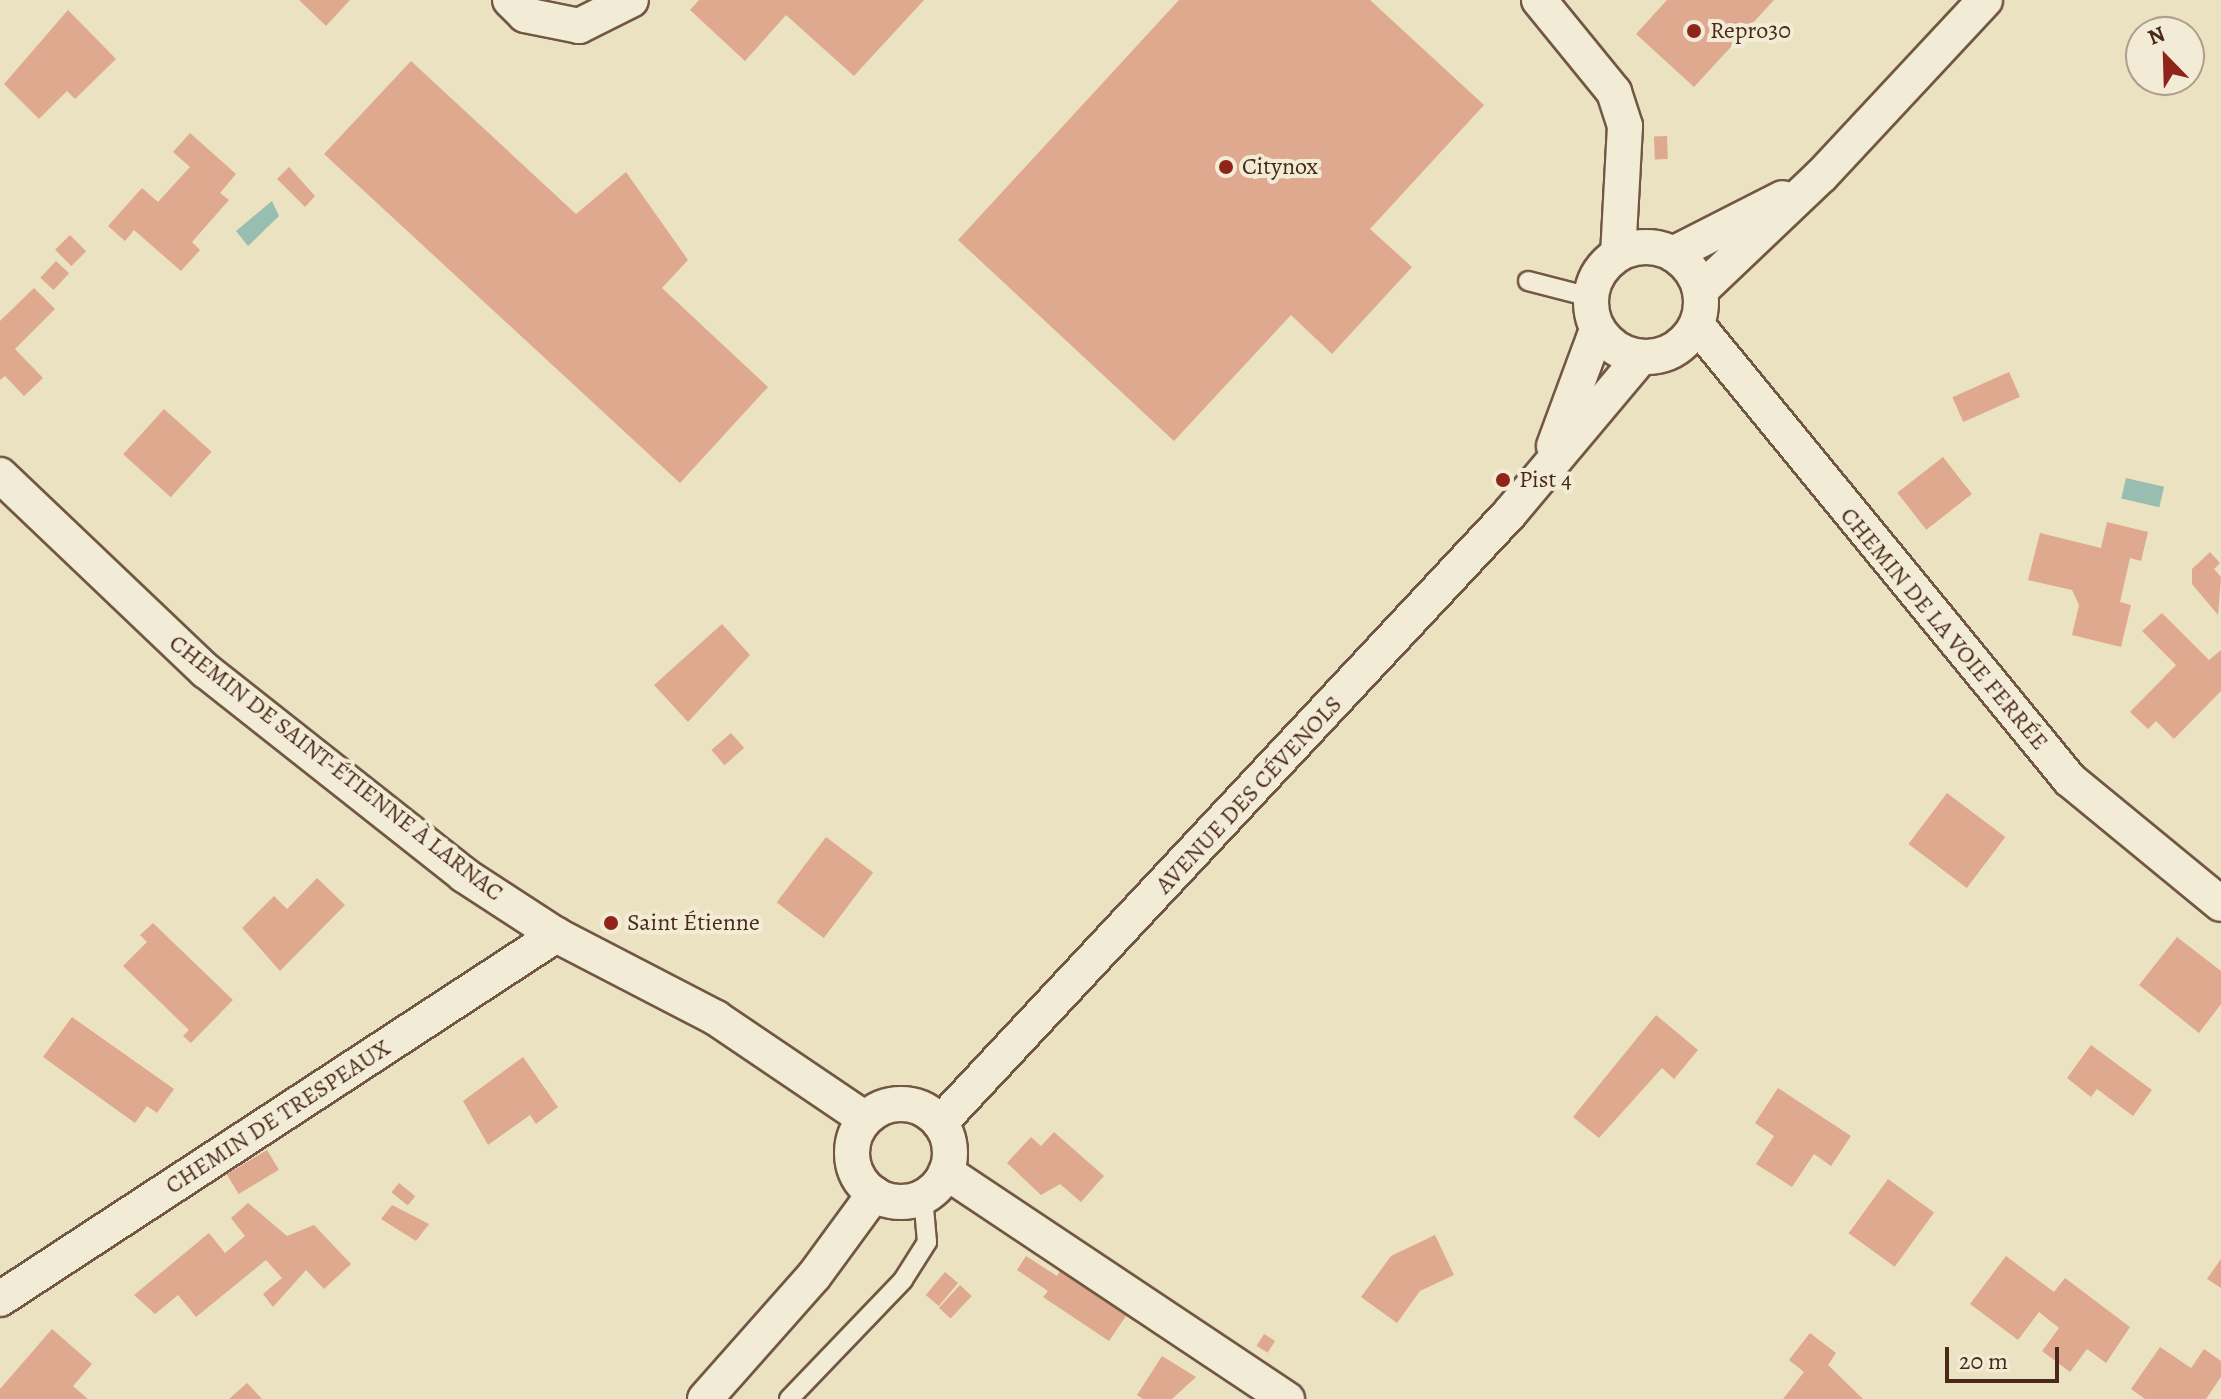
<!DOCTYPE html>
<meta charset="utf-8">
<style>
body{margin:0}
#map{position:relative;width:2221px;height:1399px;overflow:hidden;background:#ebe2c1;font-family:Alegreya,serif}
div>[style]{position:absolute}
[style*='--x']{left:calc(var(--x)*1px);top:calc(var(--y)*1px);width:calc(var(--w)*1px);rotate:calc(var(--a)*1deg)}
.water>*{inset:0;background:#98beb1;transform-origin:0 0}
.building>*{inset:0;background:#dfa990;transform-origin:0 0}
.roads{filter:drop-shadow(2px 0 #725744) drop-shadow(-2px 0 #725744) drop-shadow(0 2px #725744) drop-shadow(0 -2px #725744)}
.lane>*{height:18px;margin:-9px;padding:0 9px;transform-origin:9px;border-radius:9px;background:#f2ecd7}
.street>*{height:34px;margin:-17px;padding:0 17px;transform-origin:17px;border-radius:17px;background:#f2ecd7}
.street>.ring{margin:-17px;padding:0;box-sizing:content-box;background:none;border:34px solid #f2ecd7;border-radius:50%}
.dots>*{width:22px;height:22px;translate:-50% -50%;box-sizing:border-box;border:4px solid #f2ecd7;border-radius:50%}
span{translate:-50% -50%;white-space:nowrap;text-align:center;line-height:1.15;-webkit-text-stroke:8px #f2ecd7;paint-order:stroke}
.poi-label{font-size:24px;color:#4a291a}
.left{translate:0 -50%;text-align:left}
.street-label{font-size:24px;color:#4a291a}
.north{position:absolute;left:2125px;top:16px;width:80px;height:80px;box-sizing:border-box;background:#f2ecd7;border:2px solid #af9e8b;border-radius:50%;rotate:337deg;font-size:22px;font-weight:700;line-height:32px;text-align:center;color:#4a291a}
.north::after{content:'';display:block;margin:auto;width:28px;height:36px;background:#8f2418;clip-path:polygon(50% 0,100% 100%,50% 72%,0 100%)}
.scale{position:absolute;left:1945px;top:1347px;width:114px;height:36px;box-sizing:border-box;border:4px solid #4a291a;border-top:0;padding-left:10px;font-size:24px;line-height:28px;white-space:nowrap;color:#4a291a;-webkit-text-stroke:6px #f2ecd7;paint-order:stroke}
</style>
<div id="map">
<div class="water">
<div style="clip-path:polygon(272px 201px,279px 216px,248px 246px,236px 231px)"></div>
<div style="left:2126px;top:478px;width:39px;height:21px;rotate:13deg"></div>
</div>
<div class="building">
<div style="clip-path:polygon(299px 0,350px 0,326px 26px)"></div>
<div style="clip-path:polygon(699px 0,924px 0,854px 76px,786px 15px,745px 61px,690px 10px)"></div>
<div style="clip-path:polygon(1179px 0,1370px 0,1484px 105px,1370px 229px,1412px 267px,1332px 354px,1291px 315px,1174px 441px,958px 240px)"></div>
<div style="clip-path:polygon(1667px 0,1774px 0,1694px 87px,1636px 34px)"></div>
<div style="clip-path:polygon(68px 10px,116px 59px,75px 99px,67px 91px,39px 119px,4px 84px)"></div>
<div style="clip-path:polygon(411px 61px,576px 214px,626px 172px,688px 260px,662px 288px,768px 387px,680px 483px,324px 154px)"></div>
<div style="clip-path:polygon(190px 133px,236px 174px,220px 193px,229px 200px,192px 242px,200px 250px,181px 271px,134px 230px,125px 241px,108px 226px,142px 188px,158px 202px,190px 167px,173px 152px)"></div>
<div style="left:1667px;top:136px;width:23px;height:13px;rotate:88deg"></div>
<div style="clip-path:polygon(289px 167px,315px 196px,305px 207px,277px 179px)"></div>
<div style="left:70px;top:235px;width:23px;height:21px;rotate:45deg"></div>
<div style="left:56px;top:261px;width:18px;height:23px;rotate:43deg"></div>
<div style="clip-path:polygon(34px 288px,55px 309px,15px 349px,43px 378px,24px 396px,5px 376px,0 380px,0 321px)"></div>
<div style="left:2009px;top:372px;width:27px;height:62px;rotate:66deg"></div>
<div style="left:164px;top:409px;width:64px;height:61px;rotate:42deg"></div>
<div style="left:1943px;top:457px;width:47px;height:58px;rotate:52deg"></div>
<div style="clip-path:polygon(2107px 522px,2148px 532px,2141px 561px,2130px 558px,2120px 602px,2131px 605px,2121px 647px,2072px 635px,2079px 605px,2072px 590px,2028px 580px,2040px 533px,2101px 548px)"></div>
<div style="clip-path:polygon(2210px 552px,2220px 563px,2214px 569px,2221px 577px,2218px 615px,2192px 584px,2192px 569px)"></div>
<div style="clip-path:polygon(2162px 613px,2209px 660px,2221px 650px,2221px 691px,2174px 739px,2156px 721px,2148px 729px,2130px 712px,2176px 665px,2142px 631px)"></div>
<div style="clip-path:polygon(722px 624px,750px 655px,688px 722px,654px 685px)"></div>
<div style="left:731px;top:733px;width:20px;height:26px;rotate:49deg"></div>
<div style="left:1947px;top:793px;width:73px;height:64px;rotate:37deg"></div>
<div style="left:826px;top:837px;width:59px;height:82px;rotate:37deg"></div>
<div style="clip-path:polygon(317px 878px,345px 905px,280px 971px,242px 928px,274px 896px,287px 909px)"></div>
<div style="clip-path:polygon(153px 923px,233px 1000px,191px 1043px,183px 1036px,189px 1030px,123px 966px,147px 942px,140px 935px)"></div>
<div style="clip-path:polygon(2177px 937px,2221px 971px,2221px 1004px,2199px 1033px,2139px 985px)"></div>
<div style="clip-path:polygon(1656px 1015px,1698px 1050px,1674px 1079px,1662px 1068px,1599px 1138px,1573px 1117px)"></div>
<div style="clip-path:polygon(72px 1017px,174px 1089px,157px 1113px,147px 1106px,135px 1123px,43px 1057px)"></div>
<div style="clip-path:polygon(2091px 1045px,2152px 1090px,2133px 1116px,2097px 1089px,2091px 1097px,2067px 1078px)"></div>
<div style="clip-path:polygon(523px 1057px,558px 1107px,536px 1124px,530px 1115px,488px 1145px,463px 1101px)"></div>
<div style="clip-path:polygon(1778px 1088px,1851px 1136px,1831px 1166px,1814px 1154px,1792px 1187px,1756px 1164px,1774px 1136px,1755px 1123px)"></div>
<div style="clip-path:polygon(1054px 1132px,1104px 1176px,1081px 1202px,1060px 1184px,1041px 1195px,1007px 1163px,1031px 1137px,1041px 1146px)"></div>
<div style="left:267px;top:1150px;width:23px;height:47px;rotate:59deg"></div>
<div style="left:1888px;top:1179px;width:57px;height:67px;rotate:36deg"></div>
<div style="left:399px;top:1183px;width:21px;height:12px;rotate:39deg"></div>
<div style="clip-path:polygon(248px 1203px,287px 1236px,314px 1225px,351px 1264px,324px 1289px,306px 1270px,273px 1307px,263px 1294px,282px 1278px,266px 1260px,196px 1317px,178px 1295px,155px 1314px,134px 1295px,209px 1233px,225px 1253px,245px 1236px,231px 1218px)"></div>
<div style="clip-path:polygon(392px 1205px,429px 1224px,416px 1241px,381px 1219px)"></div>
<div style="clip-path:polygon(1435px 1235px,1454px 1275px,1420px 1291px,1397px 1323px,1361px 1297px,1391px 1256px)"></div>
<div style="clip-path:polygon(1026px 1256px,1057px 1276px,1064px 1265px,1142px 1316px,1137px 1323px,1126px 1316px,1109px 1341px,1043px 1297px,1048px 1291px,1017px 1270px)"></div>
<div style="clip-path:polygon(2006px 1256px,2054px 1292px,2065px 1278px,2130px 1327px,2106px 1363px,2087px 1349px,2070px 1372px,2042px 1351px,2059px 1328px,2039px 1312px,2018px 1340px,1970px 1304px)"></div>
<div style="clip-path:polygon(2221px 1259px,2221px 1288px,2207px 1279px)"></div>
<div style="left:945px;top:1272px;width:17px;height:30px;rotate:40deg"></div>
<div style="left:960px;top:1285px;width:16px;height:31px;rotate:43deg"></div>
<div style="clip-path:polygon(52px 1329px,92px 1364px,73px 1386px,88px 1399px,0 1399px,0 1389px)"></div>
<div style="clip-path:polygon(1810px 1333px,1836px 1353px,1828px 1365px,1863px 1399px,1783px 1399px,1804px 1372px,1789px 1360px)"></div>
<div style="left:1264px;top:1334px;width:13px;height:14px;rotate:32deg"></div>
<div style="clip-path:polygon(2160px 1347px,2191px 1368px,2204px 1349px,2221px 1361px,2221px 1377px,2206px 1399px,2145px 1399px,2131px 1389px)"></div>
<div style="clip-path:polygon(1162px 1356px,1196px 1377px,1172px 1399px,1143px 1399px,1137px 1395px)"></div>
<div style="clip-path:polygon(247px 1383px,262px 1399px,229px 1399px)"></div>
</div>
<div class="roads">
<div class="lane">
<div style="--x:1528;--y:281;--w:64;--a:14.5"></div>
<div style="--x:789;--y:1399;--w:165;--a:-46.2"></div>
<div style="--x:903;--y:1280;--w:45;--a:-57.7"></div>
<div style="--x:927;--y:1242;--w:46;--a:-95"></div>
</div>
<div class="street">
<div style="--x:510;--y:0;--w:21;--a:45"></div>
<div style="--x:525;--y:15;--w:55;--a:11.5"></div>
<div style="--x:579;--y:26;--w:58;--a:-26.6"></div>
<div style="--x:1539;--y:0;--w:119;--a:50.8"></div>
<div style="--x:1614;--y:92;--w:36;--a:72"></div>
<div style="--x:1625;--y:126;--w:128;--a:93.1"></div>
<div class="ring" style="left:1591px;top:247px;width:76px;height:76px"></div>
<div style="--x:1673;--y:254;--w:123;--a:-27"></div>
<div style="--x:1700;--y:291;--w:168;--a:-43.6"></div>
<div style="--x:1822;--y:175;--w:239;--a:-47"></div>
<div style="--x:1697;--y:325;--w:588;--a:50.66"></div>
<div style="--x:2070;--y:780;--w:195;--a:39.4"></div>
<div style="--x:1554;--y:446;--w:124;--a:-69.7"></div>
<div style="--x:0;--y:475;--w:284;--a:43.6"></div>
<div style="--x:206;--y:671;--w:329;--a:38.3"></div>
<div style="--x:464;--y:875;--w:110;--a:33.1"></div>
<div style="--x:556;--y:935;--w:180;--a:27.4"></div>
<div style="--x:716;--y:1018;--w:180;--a:34.1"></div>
<div class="ring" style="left:852px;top:1104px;width:64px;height:64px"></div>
<div style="--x:940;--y:1123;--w:835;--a:-46.94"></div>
<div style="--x:1510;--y:513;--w:202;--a:-50"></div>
<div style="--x:946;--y:1172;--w:410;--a:33.7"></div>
<div style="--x:0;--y:1299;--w:665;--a:-33.21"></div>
<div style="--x:705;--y:1399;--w:164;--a:-48.5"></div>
<div style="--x:814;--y:1276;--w:102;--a:-53.8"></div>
</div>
</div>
<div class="dots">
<div style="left:1694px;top:31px;background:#8f2418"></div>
<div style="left:1226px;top:167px;background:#8f2418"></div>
<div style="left:1503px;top:480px;background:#8f2418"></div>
<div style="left:611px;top:923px;background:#8f2418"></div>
</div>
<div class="poi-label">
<span class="left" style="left:1710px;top:31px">Repro30</span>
<span class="left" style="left:1242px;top:167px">Citynox</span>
<span class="left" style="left:1519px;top:480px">Pist 4</span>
<span class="left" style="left:627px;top:923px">Saint Étienne</span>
</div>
<div class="street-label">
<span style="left:1944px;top:629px;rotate:50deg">CHEMIN DE LA VOIE FERRÉE</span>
<span style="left:336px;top:768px;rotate:38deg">CHEMIN DE SAINT-ÉTIENNE À LARNAC</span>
<span style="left:1249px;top:795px;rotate:-47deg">AVENUE DES CÉVENOLS</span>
<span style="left:278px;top:1117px;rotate:-33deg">CHEMIN DE TRESPEAUX</span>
</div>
<div class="north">N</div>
<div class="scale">20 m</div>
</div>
